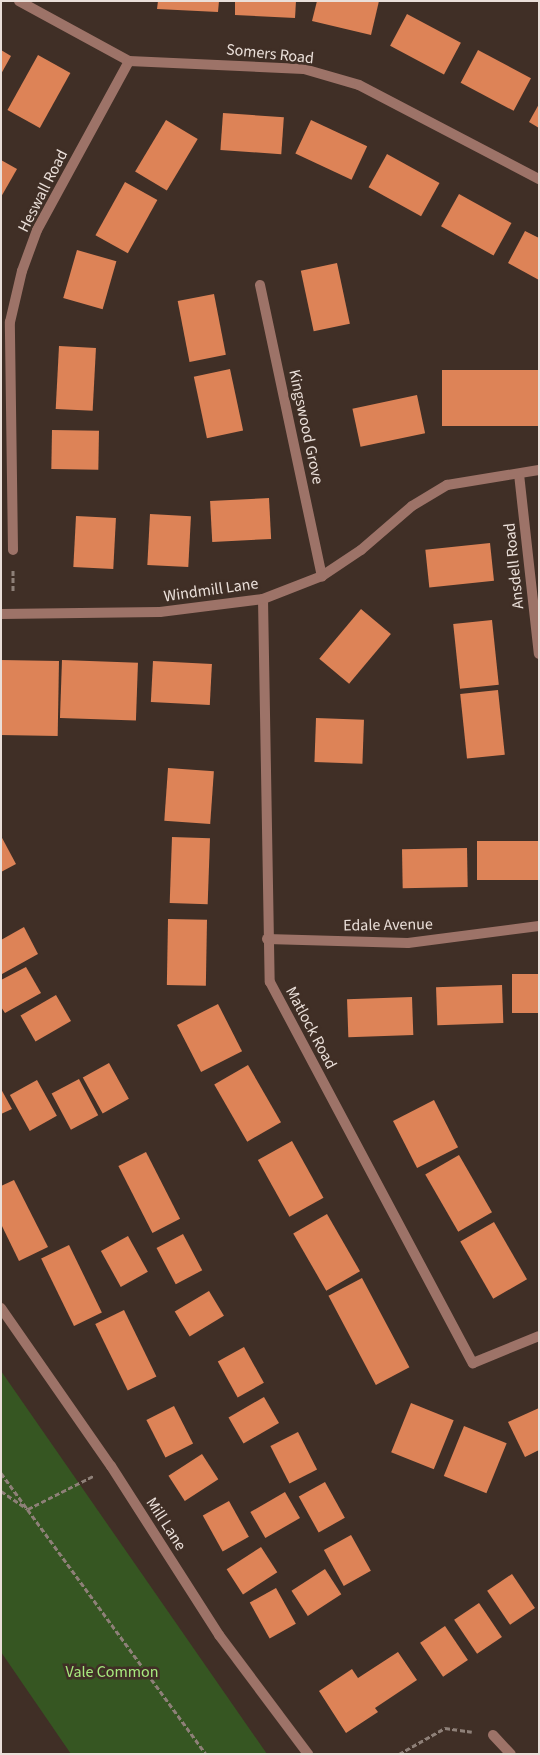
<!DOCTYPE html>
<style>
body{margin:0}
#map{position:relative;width:540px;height:1755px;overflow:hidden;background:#402f26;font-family:"Source Sans 3",sans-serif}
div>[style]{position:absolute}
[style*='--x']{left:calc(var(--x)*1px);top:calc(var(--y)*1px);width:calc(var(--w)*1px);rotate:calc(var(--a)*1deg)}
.green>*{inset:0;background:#365622}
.building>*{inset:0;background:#dd8357;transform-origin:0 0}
.path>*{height:3px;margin-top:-1.5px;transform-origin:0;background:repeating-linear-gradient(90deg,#8e8078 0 5px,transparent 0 7.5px)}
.minor>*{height:10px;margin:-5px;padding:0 5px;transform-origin:5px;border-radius:5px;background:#9d7368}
.tertiary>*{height:10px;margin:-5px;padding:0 5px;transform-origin:5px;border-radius:5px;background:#9d7368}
span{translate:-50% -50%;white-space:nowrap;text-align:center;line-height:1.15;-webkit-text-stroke:5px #402f26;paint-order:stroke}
.street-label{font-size:16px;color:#eadfd9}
.park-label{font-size:16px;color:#a7ea7e}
.frame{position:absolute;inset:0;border:2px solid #eadfd9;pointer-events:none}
</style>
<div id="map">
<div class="green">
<div style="clip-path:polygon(1px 1371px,267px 1754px,71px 1754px,1px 1652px)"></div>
</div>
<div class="building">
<div style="clip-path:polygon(158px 1px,219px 1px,218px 12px,157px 9px)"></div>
<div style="clip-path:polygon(235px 1px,296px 1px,295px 18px,235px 15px)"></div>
<div style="clip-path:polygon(317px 1px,379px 1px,371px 35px,312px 21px)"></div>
<div style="left:407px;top:14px;width:61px;height:36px;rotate:28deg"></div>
<div style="clip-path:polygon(1px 50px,11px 56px,1px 74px)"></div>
<div style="left:478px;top:50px;width:60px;height:37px;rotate:28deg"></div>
<div style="left:38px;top:55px;width:37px;height:63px;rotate:29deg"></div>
<div style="clip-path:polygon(539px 104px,539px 128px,529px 122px)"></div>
<div style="left:223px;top:113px;width:61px;height:37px;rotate:4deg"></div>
<div style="left:166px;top:120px;width:37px;height:60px;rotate:31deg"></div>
<div style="left:311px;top:120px;width:62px;height:37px;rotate:25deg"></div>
<div style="left:387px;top:154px;width:60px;height:38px;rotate:29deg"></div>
<div style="clip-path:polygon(1px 160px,17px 169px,1px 197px)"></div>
<div style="left:125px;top:182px;width:37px;height:61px;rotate:29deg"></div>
<div style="left:459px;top:194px;width:60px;height:37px;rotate:29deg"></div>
<div style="clip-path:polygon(525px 231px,539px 238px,539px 280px,508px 263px)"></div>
<div style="left:77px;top:250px;width:41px;height:50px;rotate:16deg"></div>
<div style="left:337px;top:263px;width:62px;height:37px;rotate:78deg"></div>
<div style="left:214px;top:294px;width:62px;height:37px;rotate:79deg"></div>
<div style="left:59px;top:346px;width:37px;height:63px;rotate:3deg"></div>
<div style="left:230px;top:369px;width:63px;height:37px;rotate:78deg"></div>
<div style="left:539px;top:370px;width:56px;height:97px;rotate:90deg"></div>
<div style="left:417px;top:395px;width:39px;height:66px;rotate:78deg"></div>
<div style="left:52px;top:430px;width:47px;height:39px;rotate:1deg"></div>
<div style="left:269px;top:498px;width:41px;height:59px;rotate:87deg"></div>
<div style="left:150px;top:514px;width:41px;height:51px;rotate:3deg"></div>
<div style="left:76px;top:516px;width:40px;height:51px;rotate:3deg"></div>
<div style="left:490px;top:543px;width:38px;height:65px;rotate:84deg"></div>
<div style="left:361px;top:609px;width:39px;height:65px;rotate:40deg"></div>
<div style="left:492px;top:620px;width:65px;height:39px;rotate:84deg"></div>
<div style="left:1px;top:660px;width:58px;height:75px;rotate:1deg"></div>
<div style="left:62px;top:660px;width:76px;height:58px;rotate:2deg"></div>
<div style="left:153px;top:661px;width:59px;height:41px;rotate:3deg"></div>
<div style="left:498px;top:690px;width:65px;height:38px;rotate:84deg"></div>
<div style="left:316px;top:718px;width:48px;height:44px;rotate:2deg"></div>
<div style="left:168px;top:768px;width:46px;height:53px;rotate:4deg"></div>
<div style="clip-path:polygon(1px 836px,16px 864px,1px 872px)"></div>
<div style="left:172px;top:837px;width:38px;height:66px;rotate:2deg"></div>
<div style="left:539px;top:841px;width:39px;height:62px;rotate:90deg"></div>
<div style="left:467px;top:848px;width:39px;height:65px;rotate:89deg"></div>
<div style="left:168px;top:919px;width:39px;height:66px;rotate:1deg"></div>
<div style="clip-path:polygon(24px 927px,38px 954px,2px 974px,1px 940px)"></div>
<div style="clip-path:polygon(26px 967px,41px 993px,5px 1013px,1px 1007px,1px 980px)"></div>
<div style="left:539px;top:974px;width:39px;height:27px;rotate:90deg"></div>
<div style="left:502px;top:985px;width:38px;height:66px;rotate:88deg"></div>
<div style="left:56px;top:995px;width:30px;height:41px;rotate:60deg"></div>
<div style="left:412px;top:997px;width:38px;height:65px;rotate:88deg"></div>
<div style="left:218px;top:1004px;width:53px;height:46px;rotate:63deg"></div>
<div style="left:109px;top:1063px;width:41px;height:30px;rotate:61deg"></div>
<div style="left:248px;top:1065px;width:66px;height:39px;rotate:60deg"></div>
<div style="left:79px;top:1079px;width:41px;height:31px;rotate:62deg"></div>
<div style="left:37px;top:1080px;width:41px;height:31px;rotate:61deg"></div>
<div style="clip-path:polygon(1px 1089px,12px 1109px,1px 1114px)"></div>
<div style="left:434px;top:1100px;width:53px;height:46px;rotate:63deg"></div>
<div style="left:292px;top:1141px;width:65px;height:39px;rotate:61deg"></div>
<div style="left:146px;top:1152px;width:75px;height:31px;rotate:63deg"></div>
<div style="left:459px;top:1155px;width:66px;height:39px;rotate:60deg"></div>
<div style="clip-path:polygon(14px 1180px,48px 1247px,19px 1261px,1px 1224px,1px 1186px)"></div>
<div style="left:327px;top:1214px;width:66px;height:39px;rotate:60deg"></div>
<div style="left:494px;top:1222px;width:66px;height:39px;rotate:60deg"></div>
<div style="left:183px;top:1234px;width:41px;height:30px;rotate:62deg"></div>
<div style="left:128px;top:1236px;width:41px;height:31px;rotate:61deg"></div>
<div style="left:69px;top:1245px;width:75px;height:31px;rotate:64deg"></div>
<div style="left:362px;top:1278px;width:101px;height:38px;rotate:62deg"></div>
<div style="left:209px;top:1291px;width:29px;height:40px;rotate:59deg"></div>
<div style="left:124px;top:1310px;width:74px;height:32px;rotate:64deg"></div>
<div style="left:244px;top:1347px;width:41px;height:30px;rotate:61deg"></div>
<div style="left:264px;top:1397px;width:30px;height:41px;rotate:60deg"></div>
<div style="left:411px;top:1403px;width:46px;height:53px;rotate:22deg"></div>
<div style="left:174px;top:1406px;width:42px;height:31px;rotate:63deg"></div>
<div style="clip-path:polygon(539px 1408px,539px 1450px,525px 1457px,508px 1422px)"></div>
<div style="left:464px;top:1426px;width:46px;height:54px;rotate:22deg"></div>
<div style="left:298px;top:1432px;width:42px;height:31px;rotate:63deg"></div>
<div style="left:202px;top:1454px;width:30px;height:40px;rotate:57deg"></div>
<div style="left:325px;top:1482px;width:41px;height:30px;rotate:61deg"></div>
<div style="left:285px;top:1492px;width:30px;height:40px;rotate:60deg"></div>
<div style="left:229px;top:1501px;width:41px;height:30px;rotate:61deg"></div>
<div style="left:351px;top:1535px;width:41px;height:31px;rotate:61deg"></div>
<div style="left:261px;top:1547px;width:30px;height:41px;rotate:57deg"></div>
<div style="left:325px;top:1569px;width:30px;height:40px;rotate:57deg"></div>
<div style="left:512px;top:1574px;width:41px;height:30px;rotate:56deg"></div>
<div style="left:276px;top:1588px;width:41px;height:30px;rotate:61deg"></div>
<div style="left:479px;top:1603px;width:41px;height:30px;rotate:56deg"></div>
<div style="left:445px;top:1626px;width:41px;height:30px;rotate:56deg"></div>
<div style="clip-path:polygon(398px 1652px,417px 1680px,375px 1708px,378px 1712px,346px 1733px,319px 1691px,352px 1669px,358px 1678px)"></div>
</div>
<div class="path">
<div style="--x:13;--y:570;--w:22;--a:90"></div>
<div style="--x:1;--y:1473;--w:348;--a:53.9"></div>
<div style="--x:1;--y:1491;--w:32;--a:34"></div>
<div style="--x:28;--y:1509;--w:73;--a:-26.9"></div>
<div style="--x:399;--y:1754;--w:53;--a:-29.5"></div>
<div style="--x:445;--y:1728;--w:27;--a:8"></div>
</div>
<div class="minor">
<div style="--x:19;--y:1;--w:125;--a:28.6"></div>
<div style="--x:129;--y:61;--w:175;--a:2.6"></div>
<div style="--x:304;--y:69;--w:57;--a:16.2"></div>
<div style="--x:359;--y:85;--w:203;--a:27.6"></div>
<div style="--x:260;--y:285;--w:298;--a:78"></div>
<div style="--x:519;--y:474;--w:181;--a:83.7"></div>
<div style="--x:13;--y:550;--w:228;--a:-90.8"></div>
<div style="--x:10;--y:322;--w:52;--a:-76.8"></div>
<div style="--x:22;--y:271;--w:44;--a:-69.9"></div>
<div style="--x:37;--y:230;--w:192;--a:-61.4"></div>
<div style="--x:263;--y:599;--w:383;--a:89"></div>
<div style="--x:270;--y:982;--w:432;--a:62"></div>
<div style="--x:473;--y:1363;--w:71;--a:-22.2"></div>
<div style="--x:267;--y:939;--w:141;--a:1.6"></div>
<div style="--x:408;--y:943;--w:132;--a:-7.4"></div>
<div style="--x:1;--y:1308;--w:193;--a:55.2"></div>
<div style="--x:111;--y:1466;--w:201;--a:57.4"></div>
<div style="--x:219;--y:1635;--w:149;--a:53.2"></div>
<div style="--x:493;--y:1735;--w:26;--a:47"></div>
</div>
<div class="tertiary">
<div style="--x:1;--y:614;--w:159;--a:-0.7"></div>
<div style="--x:160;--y:612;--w:104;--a:-7.2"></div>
<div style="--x:263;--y:599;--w:63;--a:-21.3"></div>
<div style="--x:322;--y:576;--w:47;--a:-33.7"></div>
<div style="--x:361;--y:550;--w:67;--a:-40.8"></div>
<div style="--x:412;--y:506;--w:41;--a:-31"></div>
<div style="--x:447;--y:485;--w:93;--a:-9.3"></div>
</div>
<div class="street-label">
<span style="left:270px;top:54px;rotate:6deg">Somers Road</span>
<span style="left:43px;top:191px;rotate:-63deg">Heswall Road</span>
<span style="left:306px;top:427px;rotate:78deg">Kingswood Grove</span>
<span style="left:514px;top:566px;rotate:-96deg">Ansdell Road</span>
<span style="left:211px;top:590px;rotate:-8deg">Windmill Lane</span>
<span style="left:388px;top:925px;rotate:-1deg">Edale Avenue</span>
<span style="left:311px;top:1028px;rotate:62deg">Matlock Road</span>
<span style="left:166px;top:1524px;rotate:57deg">Mill Lane</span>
</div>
<div class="park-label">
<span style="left:112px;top:1672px">Vale Common</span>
</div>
<div class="frame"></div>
</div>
